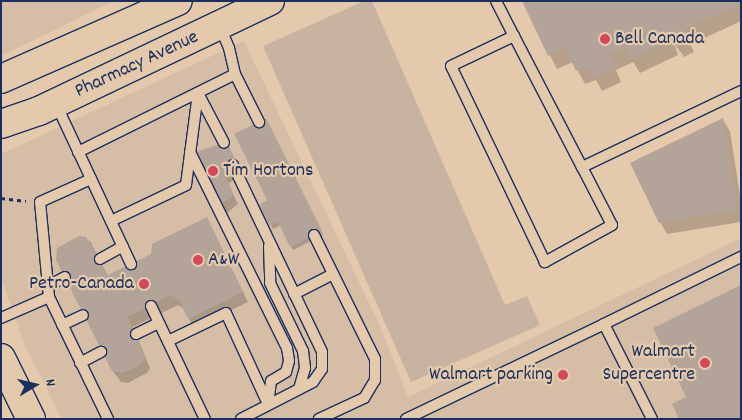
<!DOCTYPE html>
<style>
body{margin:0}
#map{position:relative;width:742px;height:420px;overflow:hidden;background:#e5c9ac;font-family:Dekko,sans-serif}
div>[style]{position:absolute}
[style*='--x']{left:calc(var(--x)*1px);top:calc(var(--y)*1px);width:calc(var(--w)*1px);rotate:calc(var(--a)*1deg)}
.built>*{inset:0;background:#d6bea6}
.green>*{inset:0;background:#c8b3a0}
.shadow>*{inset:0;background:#0003}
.building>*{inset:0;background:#b3a398}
.path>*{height:3px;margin-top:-1.5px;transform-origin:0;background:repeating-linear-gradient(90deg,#1b2f5e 0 4px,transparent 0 8px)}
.roads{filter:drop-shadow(1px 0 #1b2f5e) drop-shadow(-1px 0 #1b2f5e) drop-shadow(0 1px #1b2f5e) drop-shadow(0 -1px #1b2f5e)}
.lane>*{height:10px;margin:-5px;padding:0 5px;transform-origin:5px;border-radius:5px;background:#e5c9ac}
.secondary>*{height:28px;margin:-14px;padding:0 14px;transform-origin:14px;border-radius:14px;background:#e5c9ac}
.primary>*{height:28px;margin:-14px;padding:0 14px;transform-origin:14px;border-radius:14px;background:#e5c9ac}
.dots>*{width:14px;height:14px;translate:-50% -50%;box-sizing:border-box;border:2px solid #e5c9ac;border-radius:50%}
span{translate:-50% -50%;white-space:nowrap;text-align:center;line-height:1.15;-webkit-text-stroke:4.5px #e5c9ac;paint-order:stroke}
.poi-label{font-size:20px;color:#1b2f5e}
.left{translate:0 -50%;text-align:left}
.right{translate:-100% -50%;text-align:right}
.street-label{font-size:20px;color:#1b2f5e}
.frame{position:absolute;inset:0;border:2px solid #1b2f5e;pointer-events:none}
.north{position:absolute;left:10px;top:360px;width:50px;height:50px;-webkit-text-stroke:4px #e5c9ac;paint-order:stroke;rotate:81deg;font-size:14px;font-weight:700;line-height:20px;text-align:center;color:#1b2f5e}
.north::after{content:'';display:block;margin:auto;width:18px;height:22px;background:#1b2f5e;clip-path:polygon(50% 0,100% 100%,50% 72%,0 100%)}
</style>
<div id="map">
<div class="built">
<div style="clip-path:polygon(1px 1px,114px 1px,1px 56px)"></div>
<div style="clip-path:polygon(244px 41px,380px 326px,408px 397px,741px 238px,741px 419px,62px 419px,24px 343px,1px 278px,1px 154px)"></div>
</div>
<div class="green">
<div style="clip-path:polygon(364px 1px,372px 1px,505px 305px,527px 296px,540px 325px,411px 382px,263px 46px)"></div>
</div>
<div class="shadow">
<div style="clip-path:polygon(741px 1px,741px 21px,694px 43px,685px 32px,694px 52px,684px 57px,674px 43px,678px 55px,640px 73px,633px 62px,616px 70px,621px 82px,602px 91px,596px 80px,585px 84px,573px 62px,557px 69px,523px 2px)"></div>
<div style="clip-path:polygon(266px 120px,323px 235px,293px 250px,281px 225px,273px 229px,261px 205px,269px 201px)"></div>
<div style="clip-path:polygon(723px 120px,730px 131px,741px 202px,741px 222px,667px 234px,660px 222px)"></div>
<div style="clip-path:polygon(232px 153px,242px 174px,228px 184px,238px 204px,227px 213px,196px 157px)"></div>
<div style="clip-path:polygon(212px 228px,248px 302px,194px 328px,184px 309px,178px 305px,133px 327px,150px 368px,147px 373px,128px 383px,121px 382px,110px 367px,57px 257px,79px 238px,90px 241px,108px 276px)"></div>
</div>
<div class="building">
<div style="clip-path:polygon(522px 1px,741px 1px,741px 3px,685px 29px,680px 22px,687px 38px,674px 44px,667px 28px,670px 41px,631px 60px,625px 48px,609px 55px,614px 67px,593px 77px,588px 66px,576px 71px,565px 48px,548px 56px)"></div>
<div style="clip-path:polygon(266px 118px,322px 231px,290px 247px,278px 222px,270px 226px,259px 205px,267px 200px,234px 134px)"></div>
<div style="clip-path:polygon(723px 118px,738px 210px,659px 223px,630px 163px)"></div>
<div style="clip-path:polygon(227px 142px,237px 164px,224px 173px,233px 193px,232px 198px,221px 203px,195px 157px,196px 152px)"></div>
<div style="clip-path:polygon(207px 217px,243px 292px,188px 319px,179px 300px,171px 295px,128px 317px,145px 357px,142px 364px,122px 373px,112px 371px,56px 260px,57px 248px,79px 236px,86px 237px,108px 275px,151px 254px,152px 244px)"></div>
<div style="clip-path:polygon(741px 285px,741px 419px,679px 419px,672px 404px,686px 397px,653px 328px)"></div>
</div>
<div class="path">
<div style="--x:1;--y:198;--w:25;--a:7"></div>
</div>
<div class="roads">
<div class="lane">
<div style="--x:496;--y:1;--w:39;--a:63"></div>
<div style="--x:514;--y:36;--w:148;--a:62.6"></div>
<div style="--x:582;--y:167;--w:65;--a:62.7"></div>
<div style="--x:612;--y:225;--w:77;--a:151.1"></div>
<div style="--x:545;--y:262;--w:217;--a:-115.6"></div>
<div style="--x:451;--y:66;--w:70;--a:-25.5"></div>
<div style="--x:235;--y:74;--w:54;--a:63.4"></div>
<div style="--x:198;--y:93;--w:56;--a:62.5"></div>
<div style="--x:56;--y:104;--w:177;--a:64.9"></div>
<div style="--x:78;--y:152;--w:175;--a:-26.4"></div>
<div style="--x:235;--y:74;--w:27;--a:-103"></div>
<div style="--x:229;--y:48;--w:23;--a:-113"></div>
<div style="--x:190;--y:152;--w:219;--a:63.7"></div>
<div style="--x:287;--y:348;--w:13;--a:81"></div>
<div style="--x:289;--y:361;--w:11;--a:105"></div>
<div style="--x:286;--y:372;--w:17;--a:149"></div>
<div style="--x:271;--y:381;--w:24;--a:97"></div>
<div style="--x:233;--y:165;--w:207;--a:64.5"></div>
<div style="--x:322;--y:352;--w:17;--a:90"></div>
<div style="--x:322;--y:369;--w:16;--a:125"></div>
<div style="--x:313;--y:382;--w:81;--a:152.8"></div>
<div style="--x:582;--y:167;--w:176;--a:-25.5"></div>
<div style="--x:111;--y:221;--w:83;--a:-25.6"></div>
<div style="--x:186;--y:185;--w:93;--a:-82.6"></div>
<div style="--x:314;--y:235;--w:138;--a:63.8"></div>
<div style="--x:375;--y:359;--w:21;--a:90"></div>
<div style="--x:375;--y:380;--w:21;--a:121"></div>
<div style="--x:364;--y:398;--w:50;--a:155"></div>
<div style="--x:269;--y:246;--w:37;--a:88"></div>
<div style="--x:270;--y:283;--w:76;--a:64.1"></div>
<div style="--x:303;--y:351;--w:17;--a:83"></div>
<div style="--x:305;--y:368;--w:22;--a:106"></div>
<div style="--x:100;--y:259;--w:26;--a:-29"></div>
<div style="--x:48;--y:286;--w:19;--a:-28"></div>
<div style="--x:294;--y:294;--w:44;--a:-27.1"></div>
<div style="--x:49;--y:297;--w:95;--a:-95.4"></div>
<div style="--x:40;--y:202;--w:56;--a:-24.3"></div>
<div style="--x:151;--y:306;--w:125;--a:64.5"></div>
<div style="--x:1;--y:318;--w:52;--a:-23.6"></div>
<div style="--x:49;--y:297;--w:136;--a:64.2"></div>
<div style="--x:604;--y:324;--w:153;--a:-26.1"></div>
<div style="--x:62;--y:325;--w:23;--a:-25"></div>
<div style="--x:136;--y:334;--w:25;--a:-26"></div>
<div style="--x:168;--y:341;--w:64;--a:-25.8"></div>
<div style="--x:226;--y:313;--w:100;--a:65.2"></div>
<div style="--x:80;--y:363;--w:24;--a:-28"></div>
<div style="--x:406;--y:419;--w:220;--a:-25.6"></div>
<div style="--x:604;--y:324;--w:106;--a:63.2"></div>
</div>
<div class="secondary">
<div style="--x:1;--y:79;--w:193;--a:-23.8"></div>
<div style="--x:1;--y:124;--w:40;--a:-18.9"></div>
<div style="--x:39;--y:111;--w:256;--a:-25.5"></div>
</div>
<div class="primary">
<div style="--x:1;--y:358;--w:68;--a:63.8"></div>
</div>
</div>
<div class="dots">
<div style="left:605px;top:39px;background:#d1495b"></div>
<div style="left:213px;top:171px;background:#d1495b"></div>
<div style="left:198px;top:260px;background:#d1495b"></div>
<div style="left:144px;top:284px;background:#d1495b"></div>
<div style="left:705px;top:363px;background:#d1495b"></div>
<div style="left:563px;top:375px;background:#d1495b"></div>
</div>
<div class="poi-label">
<span class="left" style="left:615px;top:39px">Bell Canada</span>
<span class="left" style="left:223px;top:171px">Tim Hortons</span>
<span class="left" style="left:208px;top:260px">A&amp;W</span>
<span class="right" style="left:134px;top:284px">Petro-Canada</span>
<span class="right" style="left:695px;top:364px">Walmart<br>Supercentre</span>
<span class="right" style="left:553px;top:375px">Walmart parking</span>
</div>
<div class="street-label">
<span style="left:137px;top:65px;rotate:-25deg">Pharmacy Avenue</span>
</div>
<div class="frame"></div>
<div class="north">N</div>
</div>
